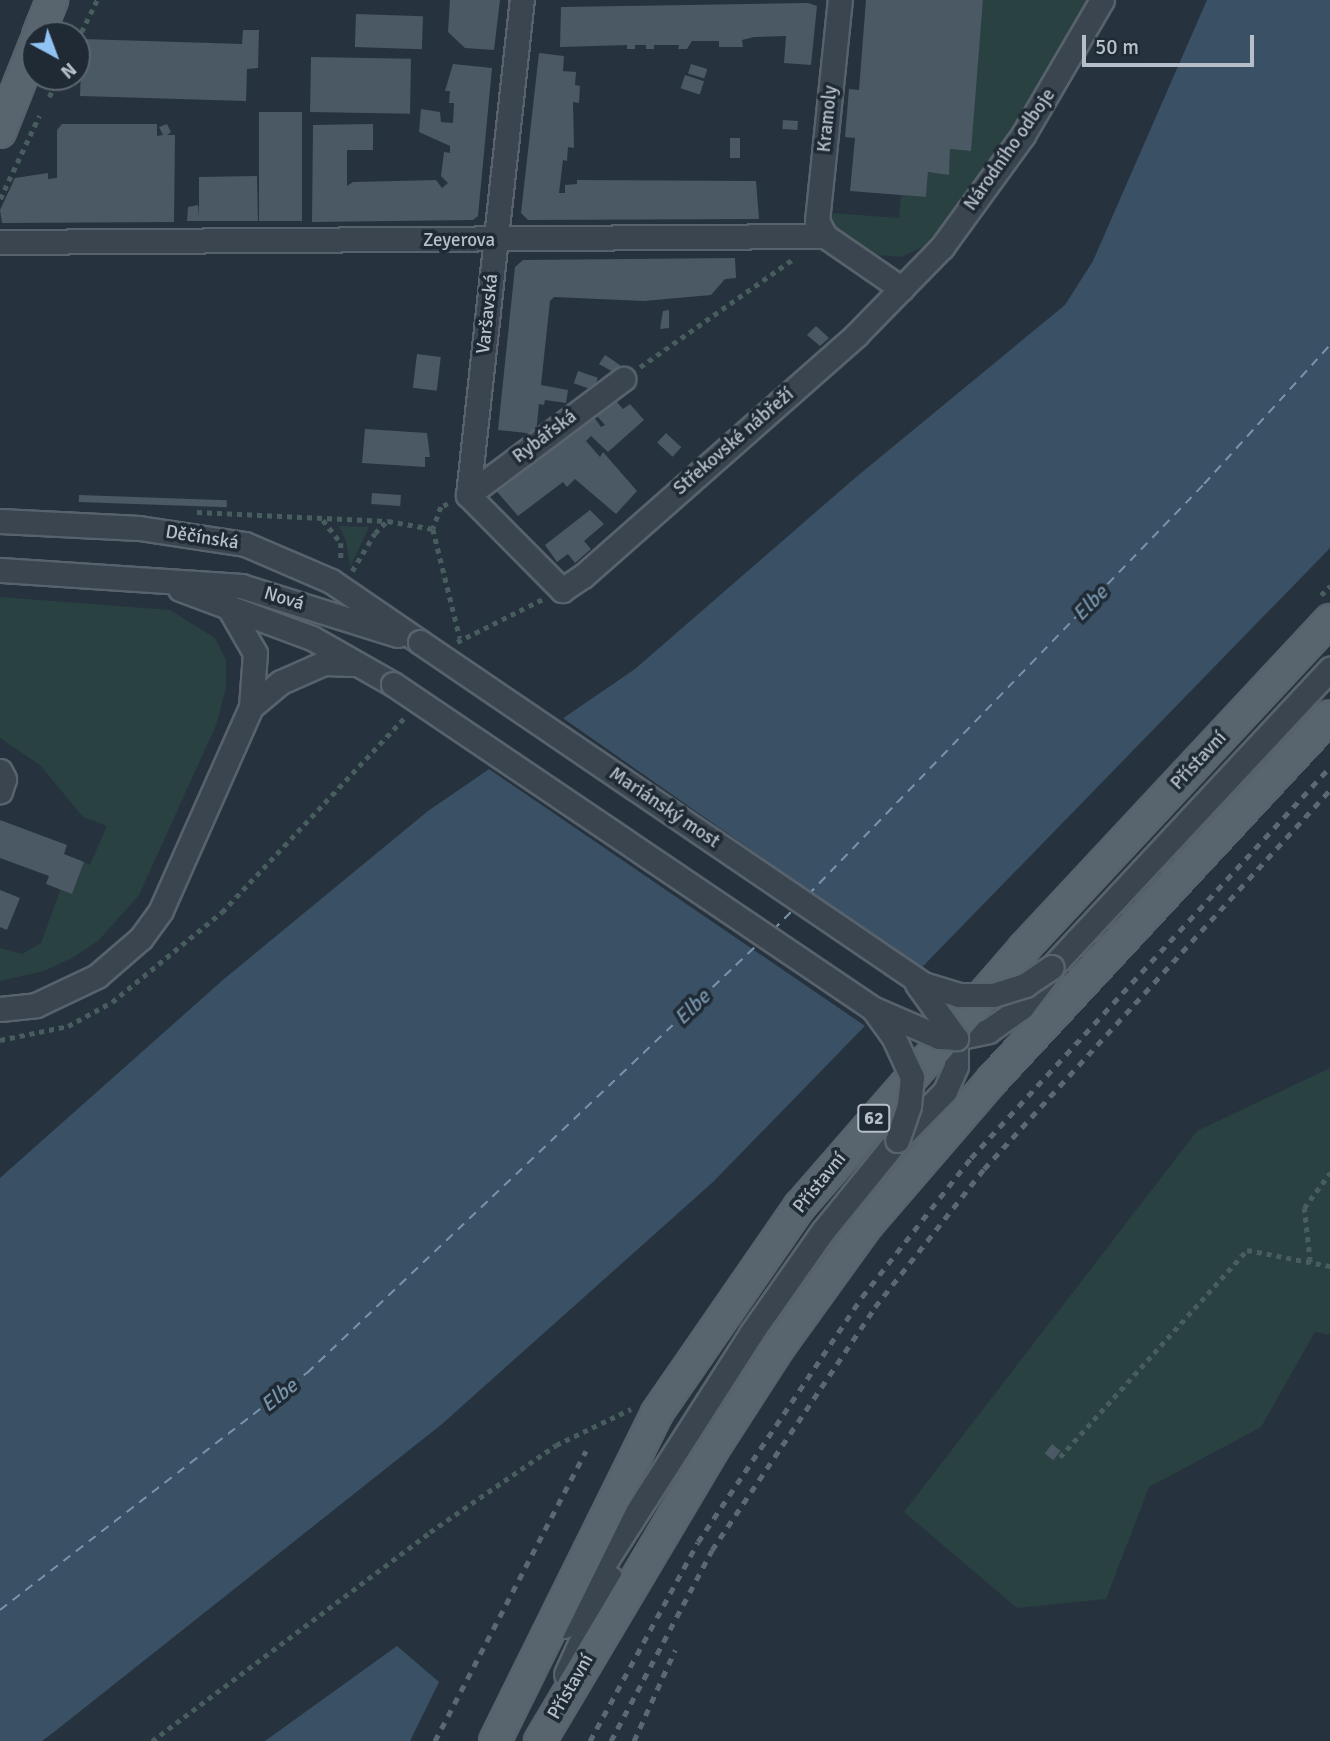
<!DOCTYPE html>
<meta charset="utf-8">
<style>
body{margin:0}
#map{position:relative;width:1330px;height:1741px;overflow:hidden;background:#26333e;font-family:Signika,sans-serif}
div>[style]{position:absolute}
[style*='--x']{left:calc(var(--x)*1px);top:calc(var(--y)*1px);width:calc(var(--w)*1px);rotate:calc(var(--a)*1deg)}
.green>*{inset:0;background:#294140}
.water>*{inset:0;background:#3a5165}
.pier>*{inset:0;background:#26333e}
.ferry>*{height:2px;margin-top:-1px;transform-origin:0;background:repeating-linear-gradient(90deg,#7794ab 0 9px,transparent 0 16px)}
.building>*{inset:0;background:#4a5964;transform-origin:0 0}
.path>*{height:4.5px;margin-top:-2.25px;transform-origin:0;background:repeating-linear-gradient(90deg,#485d5e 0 5px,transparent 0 10px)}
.roads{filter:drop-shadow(2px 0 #58626c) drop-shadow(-2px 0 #58626c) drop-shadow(0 2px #58626c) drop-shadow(0 -2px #58626c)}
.minor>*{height:23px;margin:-11.5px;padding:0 11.5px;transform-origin:11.5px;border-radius:11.5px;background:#3a454f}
.major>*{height:30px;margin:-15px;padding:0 15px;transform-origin:15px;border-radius:15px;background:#58646e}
.rail>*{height:5px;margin-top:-2.5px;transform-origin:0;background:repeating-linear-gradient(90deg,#5c6975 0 7px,transparent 0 14px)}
.bridges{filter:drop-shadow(2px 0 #58626c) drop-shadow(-2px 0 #58626c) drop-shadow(0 2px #58626c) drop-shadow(0 -2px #58626c)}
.minor-bridge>*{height:23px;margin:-11.5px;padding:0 11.5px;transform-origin:11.5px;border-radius:11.5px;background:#3a454f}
span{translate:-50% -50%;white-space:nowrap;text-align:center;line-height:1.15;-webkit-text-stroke:7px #1f2a34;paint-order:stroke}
.shield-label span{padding:2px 5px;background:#1f2a34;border:2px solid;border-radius:5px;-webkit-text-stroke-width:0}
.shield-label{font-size:18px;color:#b6bfc9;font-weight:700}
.street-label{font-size:19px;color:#b6bfc9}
.water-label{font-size:21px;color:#7794ab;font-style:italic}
.north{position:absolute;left:21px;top:21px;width:70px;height:70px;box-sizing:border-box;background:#1f2a34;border:2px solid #5b6670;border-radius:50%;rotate:139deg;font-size:19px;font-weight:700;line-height:28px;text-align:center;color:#b6bfc9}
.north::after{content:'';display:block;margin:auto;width:24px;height:32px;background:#90c2f4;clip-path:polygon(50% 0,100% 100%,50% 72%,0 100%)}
.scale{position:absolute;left:1082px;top:35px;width:172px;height:32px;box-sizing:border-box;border:4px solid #b6bfc9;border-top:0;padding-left:9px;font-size:21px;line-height:24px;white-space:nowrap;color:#b6bfc9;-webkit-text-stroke:5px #1f2a34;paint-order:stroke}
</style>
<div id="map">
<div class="green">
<div style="clip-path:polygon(983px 0,1094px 0,985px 175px,928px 245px,901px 257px,868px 254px,837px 234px,826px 219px,831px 213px,899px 218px,901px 195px,926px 197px,928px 172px,949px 174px,950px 149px,970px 151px)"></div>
<div style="clip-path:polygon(339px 526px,369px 527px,350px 567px,346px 541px)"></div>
<div style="clip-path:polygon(0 597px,170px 610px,215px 638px,226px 660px,226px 687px,217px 723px,139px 895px,98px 941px,72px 958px,44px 971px,0 981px,0 948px,22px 954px,41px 943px,61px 888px,72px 894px,84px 862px,90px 865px,107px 826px,83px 817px,40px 765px,0 738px)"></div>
<div style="clip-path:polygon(1330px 1068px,1330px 1335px,1315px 1332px,1261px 1427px,1149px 1487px,1106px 1599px,1017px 1608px,904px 1512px,1197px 1131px)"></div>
</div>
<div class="water">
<div style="clip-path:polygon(1207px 0,1330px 0,1330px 548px,713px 1182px,442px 1424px,54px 1732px,42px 1741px,0 1741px,0 1178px,224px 979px,428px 811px,635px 669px,855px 478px,1065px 305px,1093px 261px)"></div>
<div style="clip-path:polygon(397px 1646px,439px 1682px,410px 1741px,265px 1741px)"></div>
</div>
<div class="pier">
<div style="clip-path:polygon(560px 716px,898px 953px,925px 969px,899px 991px,868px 1028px,486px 767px)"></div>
</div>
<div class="ferry">
<div style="--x:808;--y:895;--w:571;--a:-46.06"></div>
<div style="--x:1204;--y:484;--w:188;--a:-47.8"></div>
<div style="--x:773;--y:930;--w:30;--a:-45"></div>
<div style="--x:0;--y:1610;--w:388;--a:-37.7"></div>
<div style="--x:307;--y:1373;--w:624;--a:-43.57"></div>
</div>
<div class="building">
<div style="clip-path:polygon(450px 0,500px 0,494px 50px,465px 48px,448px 32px)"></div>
<div style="clip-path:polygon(866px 0,983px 0,971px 151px,950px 149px,949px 175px,928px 172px,926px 197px,850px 191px,855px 138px,845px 137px,849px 89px,859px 90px)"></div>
<div style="clip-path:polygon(808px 3px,817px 6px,811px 65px,784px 63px,786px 36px,754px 37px,742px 40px,743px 47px,719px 47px,719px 41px,692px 41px,687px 49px,678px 49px,679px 45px,654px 45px,654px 49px,646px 49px,646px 45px,635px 45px,635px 49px,627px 49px,627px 45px,560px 47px,561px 7px)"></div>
<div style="left:356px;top:14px;width:67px;height:33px;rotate:2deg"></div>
<div style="clip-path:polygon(243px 30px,259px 30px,258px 68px,247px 69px,246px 101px,80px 96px,82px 39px,242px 44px)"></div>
<div style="clip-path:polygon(539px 53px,564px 56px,563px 71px,576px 72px,575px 85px,580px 86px,579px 103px,573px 102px,574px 148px,568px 147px,567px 161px,563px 160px,559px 193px,565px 193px,565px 185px,577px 184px,577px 180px,756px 181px,759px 219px,528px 220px,521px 213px)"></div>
<div style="left:311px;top:57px;width:100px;height:55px;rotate:1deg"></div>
<div style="clip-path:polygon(453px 64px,492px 68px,478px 216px,473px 220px,312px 222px,313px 125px,373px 124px,373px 150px,347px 150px,347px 186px,353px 182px,436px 180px,442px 188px,448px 183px,441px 176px,444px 152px,450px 153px,450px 146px,419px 132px,421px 109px,440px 112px,441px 122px,453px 123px,454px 103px,449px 103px,450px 91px,445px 91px)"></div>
<div style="left:691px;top:64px;width:17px;height:10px;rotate:17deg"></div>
<div style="left:685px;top:75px;width:20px;height:14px;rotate:18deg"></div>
<div style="left:259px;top:112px;width:43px;height:109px"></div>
<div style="left:783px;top:120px;width:15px;height:9px;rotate:4deg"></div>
<div style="clip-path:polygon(62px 124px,157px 124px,157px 136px,163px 135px,159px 127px,167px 124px,171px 132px,167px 135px,175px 135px,174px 222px,2px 223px,0 210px,15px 178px,48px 173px,48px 179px,57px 178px,57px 130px)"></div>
<div style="left:730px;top:138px;width:10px;height:20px"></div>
<div style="clip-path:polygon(257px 176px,258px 221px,187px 221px,188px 207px,198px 205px,199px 217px,199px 177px)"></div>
<div style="clip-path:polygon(735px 258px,736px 278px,725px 279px,711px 295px,644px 301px,554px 297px,550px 301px,541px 385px,568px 390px,566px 403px,545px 400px,544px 405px,539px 404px,536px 434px,498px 430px,515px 267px,523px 260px)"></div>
<div style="clip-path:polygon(669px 310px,669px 328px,660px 329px,663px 311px)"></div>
<div style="clip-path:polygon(816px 326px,829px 338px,820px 346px,807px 335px)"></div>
<div style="left:417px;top:354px;width:24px;height:34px;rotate:7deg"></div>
<div style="clip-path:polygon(605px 355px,620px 365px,615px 373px,599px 364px)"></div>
<div style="left:578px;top:371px;width:21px;height:13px;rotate:19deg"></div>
<div style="clip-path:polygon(616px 401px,623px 409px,630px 404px,644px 420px,608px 452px,591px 436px,586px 441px,600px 457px,603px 452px,637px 491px,616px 514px,575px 479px,567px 487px,563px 482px,518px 516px,493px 487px,591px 413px,601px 427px,605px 425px,597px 416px)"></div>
<div style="clip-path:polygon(365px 429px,427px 433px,430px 457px,425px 457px,425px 467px,362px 463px)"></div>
<div style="left:666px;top:433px;width:21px;height:13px;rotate:43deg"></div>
<div style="left:372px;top:493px;width:29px;height:11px;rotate:4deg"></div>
<div style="left:79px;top:495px;width:148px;height:7px;rotate:2deg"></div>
<div style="clip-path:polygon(590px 510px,604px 524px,584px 541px,591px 549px,575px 563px,568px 554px,557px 562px,545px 545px)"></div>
<div style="clip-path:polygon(0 820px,67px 845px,64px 854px,84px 862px,72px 894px,46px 884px,49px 876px,0 858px)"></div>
<div style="clip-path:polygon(0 890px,20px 898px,7px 930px,0 927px)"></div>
<div style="left:1052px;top:1444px;width:11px;height:12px;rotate:38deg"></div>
</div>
<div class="path">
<div style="--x:77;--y:41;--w:46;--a:-64"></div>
<div style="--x:49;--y:97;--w:22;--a:-63"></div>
<div style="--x:0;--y:199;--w:92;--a:-64.8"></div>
<div style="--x:640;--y:367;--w:187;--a:-35.2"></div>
<div style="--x:448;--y:504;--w:8;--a:157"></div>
<div style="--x:441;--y:507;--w:23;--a:110"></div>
<div style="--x:433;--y:529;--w:112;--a:76.1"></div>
<div style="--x:197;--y:512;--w:191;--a:2.7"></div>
<div style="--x:388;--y:521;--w:46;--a:10.1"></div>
<div style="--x:323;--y:520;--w:29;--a:52"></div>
<div style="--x:341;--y:543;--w:18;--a:90"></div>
<div style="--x:352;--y:571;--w:44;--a:-58.8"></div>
<div style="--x:375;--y:533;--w:17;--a:-45"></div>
<div style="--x:1321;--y:595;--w:13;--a:-45"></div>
<div style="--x:457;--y:642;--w:96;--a:-26.6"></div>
<div style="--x:0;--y:1040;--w:69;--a:-11.6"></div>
<div style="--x:68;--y:1026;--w:50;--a:-28.6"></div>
<div style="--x:112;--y:1002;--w:142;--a:-39.3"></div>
<div style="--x:222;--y:912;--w:266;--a:-46.8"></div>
<div style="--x:1310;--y:1262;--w:54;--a:-96.3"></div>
<div style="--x:1304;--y:1208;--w:44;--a:-53.4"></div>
<div style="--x:1060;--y:1457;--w:279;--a:-47.9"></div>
<div style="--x:1247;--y:1250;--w:85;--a:10.9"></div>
<div style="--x:152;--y:1741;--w:348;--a:-36.9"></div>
<div style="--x:430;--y:1532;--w:153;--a:-34.6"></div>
<div style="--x:556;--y:1445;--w:83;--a:-25.6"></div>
</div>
<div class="roads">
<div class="minor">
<div style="--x:825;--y:236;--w:17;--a:-118"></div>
<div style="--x:817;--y:221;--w:222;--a:-84.1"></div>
<div style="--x:0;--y:242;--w:825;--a:-0.42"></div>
<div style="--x:825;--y:236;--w:93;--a:34.5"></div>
<div style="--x:468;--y:495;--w:134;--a:45.3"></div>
<div style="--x:562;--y:590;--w:25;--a:-34"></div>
<div style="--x:583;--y:576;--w:364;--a:-41.4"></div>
<div style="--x:856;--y:335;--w:123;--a:-45.7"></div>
<div style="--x:942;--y:247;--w:138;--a:-54.1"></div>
<div style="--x:1023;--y:135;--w:156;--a:-59.7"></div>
<div style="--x:468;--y:495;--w:498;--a:-83.8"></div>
<div style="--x:468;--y:495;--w:194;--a:-36.8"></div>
<div style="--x:0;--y:521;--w:139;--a:2.9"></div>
<div style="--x:139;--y:528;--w:107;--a:8.6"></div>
<div style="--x:245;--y:544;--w:94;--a:23.3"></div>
<div style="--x:331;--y:581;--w:108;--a:34.4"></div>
<div style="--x:0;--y:570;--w:242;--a:3.8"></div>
<div style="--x:241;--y:586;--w:164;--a:17.4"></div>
<div style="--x:180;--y:589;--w:141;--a:20.4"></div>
<div style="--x:312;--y:638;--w:93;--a:29.6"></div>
<div style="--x:251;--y:707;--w:39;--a:-40"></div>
<div style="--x:281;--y:682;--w:47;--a:-23.8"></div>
<div style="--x:324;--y:663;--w:29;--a:2"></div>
<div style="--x:0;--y:771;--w:9;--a:63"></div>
<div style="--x:4;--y:779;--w:13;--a:108"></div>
<div style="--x:0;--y:1009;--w:36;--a:-6"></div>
<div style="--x:36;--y:1005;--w:68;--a:-25.4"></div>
<div style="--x:97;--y:976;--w:58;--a:-40.8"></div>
<div style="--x:141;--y:938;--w:34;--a:-54"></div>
<div style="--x:161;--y:910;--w:222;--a:-66.1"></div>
<div style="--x:251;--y:707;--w:54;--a:-85.8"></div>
<div style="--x:255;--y:653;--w:54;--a:-119.9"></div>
<div style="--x:564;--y:1626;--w:349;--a:-57.4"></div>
<div style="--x:752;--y:1332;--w:123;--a:-54.9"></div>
<div style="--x:823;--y:1231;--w:117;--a:-50.9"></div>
<div style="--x:897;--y:1140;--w:69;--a:-45.6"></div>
<div style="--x:945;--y:1091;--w:27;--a:-66"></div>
<div style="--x:956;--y:1066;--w:28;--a:-90"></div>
<div style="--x:956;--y:1038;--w:33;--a:-12"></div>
<div style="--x:988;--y:1031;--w:42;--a:-35.2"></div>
<div style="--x:1022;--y:1007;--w:50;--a:-53.1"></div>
<div style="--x:1052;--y:967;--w:408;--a:-47"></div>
<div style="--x:566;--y:1674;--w:106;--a:-65.4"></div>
</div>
<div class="major">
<div style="--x:38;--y:35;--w:38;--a:-68"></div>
<div style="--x:0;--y:132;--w:95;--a:-68.3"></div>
<div style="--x:495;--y:1741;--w:366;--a:-63.7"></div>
<div style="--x:657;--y:1413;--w:252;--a:-55.4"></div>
<div style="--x:800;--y:1206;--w:343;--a:-49"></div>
<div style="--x:1025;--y:947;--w:447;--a:-47"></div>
<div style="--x:540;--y:1741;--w:337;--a:-59.3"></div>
<div style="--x:712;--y:1451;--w:124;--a:-57.2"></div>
<div style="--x:779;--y:1347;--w:150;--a:-54.2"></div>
<div style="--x:867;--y:1225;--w:193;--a:-49.2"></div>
<div style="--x:993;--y:1079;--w:495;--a:-47.1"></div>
</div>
</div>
<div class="rail">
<div style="--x:435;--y:1741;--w:327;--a:-62.5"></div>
<div style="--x:590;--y:1741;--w:226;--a:-61.5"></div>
<div style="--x:698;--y:1542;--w:295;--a:-56.2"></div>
<div style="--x:862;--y:1297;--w:177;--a:-51.9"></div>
<div style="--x:971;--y:1158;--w:531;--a:-47.44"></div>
<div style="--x:611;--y:1741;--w:216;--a:-62.1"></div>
<div style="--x:712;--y:1550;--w:293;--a:-56.1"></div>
<div style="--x:875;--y:1307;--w:176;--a:-51.7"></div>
<div style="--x:984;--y:1169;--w:513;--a:-47.61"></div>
<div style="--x:634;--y:1741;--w:100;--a:-65.7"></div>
</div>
<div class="bridges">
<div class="minor-bridge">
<div style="--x:420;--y:642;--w:608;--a:34.21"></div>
<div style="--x:923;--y:984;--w:38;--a:17"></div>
<div style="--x:959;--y:995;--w:34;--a:0"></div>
<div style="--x:993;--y:995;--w:34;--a:-17"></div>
<div style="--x:1025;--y:985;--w:32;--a:-34"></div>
<div style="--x:393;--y:684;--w:578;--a:34.07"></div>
<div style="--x:872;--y:1008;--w:73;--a:23.4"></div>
<div style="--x:939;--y:1037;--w:17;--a:3"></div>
<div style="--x:917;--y:984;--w:67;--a:54.2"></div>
<div style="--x:874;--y:1010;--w:32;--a:54"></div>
<div style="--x:893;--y:1036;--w:45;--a:65.1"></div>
<div style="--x:912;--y:1077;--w:29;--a:96"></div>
<div style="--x:909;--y:1106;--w:36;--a:109"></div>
</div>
</div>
<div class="shield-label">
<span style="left:874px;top:1118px">62</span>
</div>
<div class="street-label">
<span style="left:828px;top:119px;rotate:-84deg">Kramoly</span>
<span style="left:1010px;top:150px;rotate:-55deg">Národního odboje</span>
<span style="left:459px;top:241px">Zeyerova</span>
<span style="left:488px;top:314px;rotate:-84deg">Varšavská</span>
<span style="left:545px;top:437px;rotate:-37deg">Rybářská</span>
<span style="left:734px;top:442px;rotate:-41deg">Střekovské nábřeží</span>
<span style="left:202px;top:538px;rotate:9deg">Děčínská</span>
<span style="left:284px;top:599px;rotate:17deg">Nová</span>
<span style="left:1199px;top:761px;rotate:-47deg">Přístavní</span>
<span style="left:664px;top:808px;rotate:34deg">Mariánský most</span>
<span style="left:820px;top:1183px;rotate:-51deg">Přístavní</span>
<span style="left:571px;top:1687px;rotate:-60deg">Přístavní</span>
</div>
<div class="water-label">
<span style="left:1090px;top:603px;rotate:-46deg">Elbe</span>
<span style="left:692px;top:1007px;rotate:-44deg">Elbe</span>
<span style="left:279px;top:1395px;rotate:-38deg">Elbe</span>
</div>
<div class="north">N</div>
<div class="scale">50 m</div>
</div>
